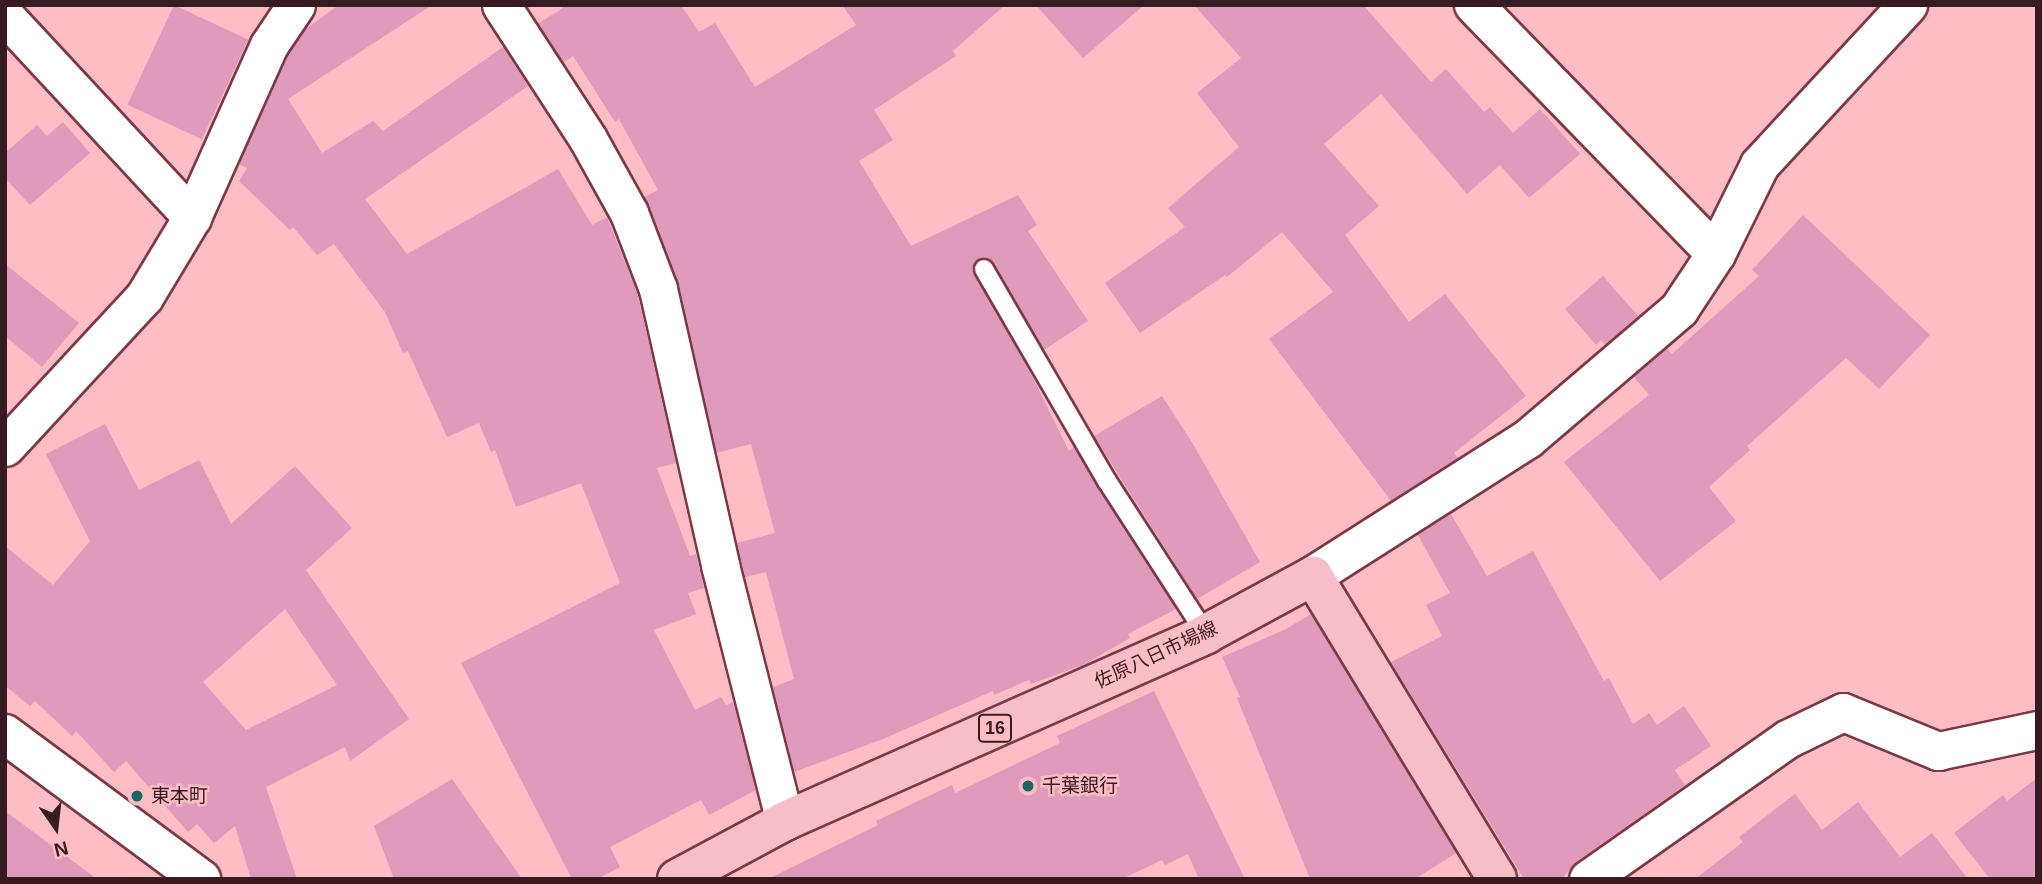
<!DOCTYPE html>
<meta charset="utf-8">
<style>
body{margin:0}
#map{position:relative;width:2042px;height:884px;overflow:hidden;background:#fdbdc5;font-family:Helvetica,"Noto Sans JP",sans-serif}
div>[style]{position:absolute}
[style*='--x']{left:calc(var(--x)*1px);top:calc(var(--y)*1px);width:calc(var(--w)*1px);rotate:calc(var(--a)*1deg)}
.building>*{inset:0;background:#e09abb;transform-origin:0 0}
.roads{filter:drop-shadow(2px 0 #7b3945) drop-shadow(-2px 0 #7b3945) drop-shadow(0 2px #7b3945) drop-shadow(0 -2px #7b3945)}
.service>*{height:18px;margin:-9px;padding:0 9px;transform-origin:9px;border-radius:9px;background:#fff}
.minor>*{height:37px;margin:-18.5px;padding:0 18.5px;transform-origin:18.5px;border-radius:18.5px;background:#fff}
.tertiary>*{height:38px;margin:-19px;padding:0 19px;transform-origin:19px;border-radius:19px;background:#fff}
.primary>*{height:38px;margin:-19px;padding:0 19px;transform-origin:19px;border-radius:19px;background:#f6bfc8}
.dots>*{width:19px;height:19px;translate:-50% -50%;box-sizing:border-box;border:4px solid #fdbdc5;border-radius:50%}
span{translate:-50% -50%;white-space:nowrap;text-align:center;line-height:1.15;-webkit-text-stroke:5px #fdbdc5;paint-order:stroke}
.shield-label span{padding:2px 5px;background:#fdbdc5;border:2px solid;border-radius:5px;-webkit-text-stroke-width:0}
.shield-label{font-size:18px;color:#381b20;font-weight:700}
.street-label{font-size:19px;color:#381b20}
.poi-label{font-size:19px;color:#381b20}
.left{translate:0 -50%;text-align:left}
.frame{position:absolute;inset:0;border:7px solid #381b20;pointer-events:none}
.north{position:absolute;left:21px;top:793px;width:70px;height:70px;-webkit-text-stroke:5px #fdbdc5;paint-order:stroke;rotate:166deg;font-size:19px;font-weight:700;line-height:28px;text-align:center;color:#381b20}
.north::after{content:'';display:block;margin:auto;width:24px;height:32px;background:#381b20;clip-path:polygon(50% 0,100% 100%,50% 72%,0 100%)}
</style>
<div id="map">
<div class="building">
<div style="left:174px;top:5px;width:82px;height:110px;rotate:25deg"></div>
<div style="clip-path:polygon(339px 5px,432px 5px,288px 99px,322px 153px,373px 121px,383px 131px,503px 47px,528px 86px,365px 199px,407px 254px,558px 169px,592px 225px,607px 217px,638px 295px,676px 463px,657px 468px,690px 556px,696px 554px,704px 588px,688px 593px,696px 614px,654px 630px,695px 710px,721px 697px,726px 705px,733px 702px,756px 790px,709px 815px,701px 800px,610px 847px,620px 867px,597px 879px,572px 879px,461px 663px,620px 583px,581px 483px,516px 507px,495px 450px,491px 452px,479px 423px,447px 437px,408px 351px,403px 353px,385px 312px,334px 244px,317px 255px,293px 227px,290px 230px,239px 181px,247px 168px,239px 164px,287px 55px,304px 30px)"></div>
<div style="clip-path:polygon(567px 5px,681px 5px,699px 32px,715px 23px,755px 87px,856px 25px,842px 5px,1005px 5px,953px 51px,956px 56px,874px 110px,893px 140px,859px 161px,911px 246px,1018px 195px,1037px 225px,1028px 231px,1088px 321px,1044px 350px,993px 263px,985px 258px,978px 260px,974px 264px,974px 274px,1025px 362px,1069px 451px,1074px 447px,1176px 609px,1128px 634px,1130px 638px,1085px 664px,1031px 684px,1029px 680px,994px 695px,993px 691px,883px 739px,794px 772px,773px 687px,794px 679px,766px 572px,745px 577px,737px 543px,775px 533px,751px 444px,716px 453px,678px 284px,644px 197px,658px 190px,619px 119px,615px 122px,573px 56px,563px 63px,538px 24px)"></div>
<div style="clip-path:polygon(1036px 5px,1144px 5px,1083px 58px)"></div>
<div style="clip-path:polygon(1194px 5px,1363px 5px,1431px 82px,1446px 69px,1484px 112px,1490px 107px,1513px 133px,1540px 109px,1580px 154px,1529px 198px,1500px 165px,1467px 194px,1381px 94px,1324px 144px,1379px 206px,1345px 235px,1409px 322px,1445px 294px,1526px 396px,1454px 453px,1458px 458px,1391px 501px,1269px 339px,1333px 292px,1282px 232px,1227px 277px,1225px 275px,1140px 333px,1105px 283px,1185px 227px,1168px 208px,1239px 147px,1197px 93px,1241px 58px)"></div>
<div style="clip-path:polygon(63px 122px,90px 153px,30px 205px,5px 178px,5px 153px,37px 125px,47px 136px)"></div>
<div style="clip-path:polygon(1803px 215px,1930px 335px,1879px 389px,1846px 358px,1747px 446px,1750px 450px,1709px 487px,1736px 521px,1660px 581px,1564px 462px,1649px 395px,1634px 377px,1667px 349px,1672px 354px,1759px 276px,1752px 270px)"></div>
<div style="clip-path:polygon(5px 264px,79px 323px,42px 367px,5px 336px)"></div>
<div style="clip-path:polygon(1603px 276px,1638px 316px,1605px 345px,1601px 340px,1596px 345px,1565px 309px)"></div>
<div style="clip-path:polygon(1162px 396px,1193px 444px,1260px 562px,1197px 599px,1094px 436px)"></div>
<div style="clip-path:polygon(evenodd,105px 424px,139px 490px,199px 460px,231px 524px,295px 466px,352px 528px,306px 570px,409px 719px,350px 761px,345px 747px,266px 787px,297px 879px,251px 879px,235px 826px,214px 843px,197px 824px,188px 832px,126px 761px,114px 772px,76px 731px,72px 736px,35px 701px,30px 706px,5px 686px,5px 546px,53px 585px,90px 541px,46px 454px,105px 424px,285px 609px,337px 685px,246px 730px,203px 682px,285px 609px)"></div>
<div style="clip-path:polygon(1451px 514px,1487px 576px,1533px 551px,1604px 681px,1609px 678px,1633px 724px,1649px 713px,1657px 725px,1684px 706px,1711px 746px,1675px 770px,1685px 785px,1576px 862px,1562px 879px,1524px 879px,1391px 662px,1442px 636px,1426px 605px,1450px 593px,1418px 535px)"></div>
<div style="clip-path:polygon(1311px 614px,1456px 853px,1415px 879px,1310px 879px,1237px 698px,1240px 697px,1222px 657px,1286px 629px)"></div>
<div style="clip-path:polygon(1154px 691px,1245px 879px,1199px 879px,1188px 854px,1165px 865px,1162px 860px,1122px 879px,768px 879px,878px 825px,876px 821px,952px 785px,955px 793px,1060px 743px,1057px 736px)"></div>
<div style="clip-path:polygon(2037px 778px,2037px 879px,1990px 879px,1954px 833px,2003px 795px,2007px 801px)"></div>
<div style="clip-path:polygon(452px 779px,522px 879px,394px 879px,374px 826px)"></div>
<div style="clip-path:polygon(1795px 794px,1822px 830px,1858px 802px,1900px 857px,1932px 833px,1968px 879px,1695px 879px,1743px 842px,1739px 837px)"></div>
<div style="clip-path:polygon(5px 811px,97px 879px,5px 879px)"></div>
</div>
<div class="roads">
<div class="service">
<div style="--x:984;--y:269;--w:245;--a:59.9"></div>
<div style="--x:1107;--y:481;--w:182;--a:57.1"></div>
</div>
<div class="minor">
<div style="--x:501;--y:5;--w:160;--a:57"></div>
<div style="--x:588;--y:139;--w:85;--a:61"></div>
<div style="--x:629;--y:213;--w:81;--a:69.1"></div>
<div style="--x:658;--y:289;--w:283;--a:77.3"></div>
<div style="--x:720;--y:565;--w:264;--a:75.8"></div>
<div style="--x:5;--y:16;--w:275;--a:47.1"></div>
<div style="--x:5;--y:447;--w:205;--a:-47.2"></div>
<div style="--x:144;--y:297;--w:93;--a:-59"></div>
<div style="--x:192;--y:217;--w:188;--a:-65.9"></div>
<div style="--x:269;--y:45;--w:48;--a:-56"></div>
<div style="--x:1588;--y:879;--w:243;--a:-35.1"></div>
<div style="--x:1787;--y:739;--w:62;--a:-25.7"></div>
<div style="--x:1843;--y:712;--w:103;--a:22.3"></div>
<div style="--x:1938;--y:751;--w:101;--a:-12"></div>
</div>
<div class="tertiary">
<div style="--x:1474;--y:5;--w:347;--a:45.8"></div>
<div style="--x:1313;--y:576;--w:255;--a:-32.5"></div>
<div style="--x:1528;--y:439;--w:199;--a:-40.5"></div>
<div style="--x:1679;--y:310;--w:67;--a:-56.5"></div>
<div style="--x:1716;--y:254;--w:99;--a:-63.7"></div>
<div style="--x:1760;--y:165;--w:218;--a:-47.2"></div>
<div style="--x:5;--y:734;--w:244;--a:36.5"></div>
</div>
<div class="primary">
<div style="--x:677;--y:879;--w:123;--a:-28.2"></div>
<div style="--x:785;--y:821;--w:461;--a:-23.9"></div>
<div style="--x:1206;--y:634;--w:122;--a:-28.5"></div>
<div style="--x:1313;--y:576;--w:354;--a:58.7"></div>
</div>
</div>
<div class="dots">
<div style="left:1028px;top:786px;background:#1b6763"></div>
<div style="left:137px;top:796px;background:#1b6763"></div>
</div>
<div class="shield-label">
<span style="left:995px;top:728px">16</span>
</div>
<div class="street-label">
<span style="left:1156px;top:655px;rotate:-25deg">佐原八日市場線</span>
</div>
<div class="poi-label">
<span class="left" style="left:1042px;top:786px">千葉銀行</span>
<span class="left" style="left:151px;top:796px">東本町</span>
</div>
<div class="frame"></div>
<div class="north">N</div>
</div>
